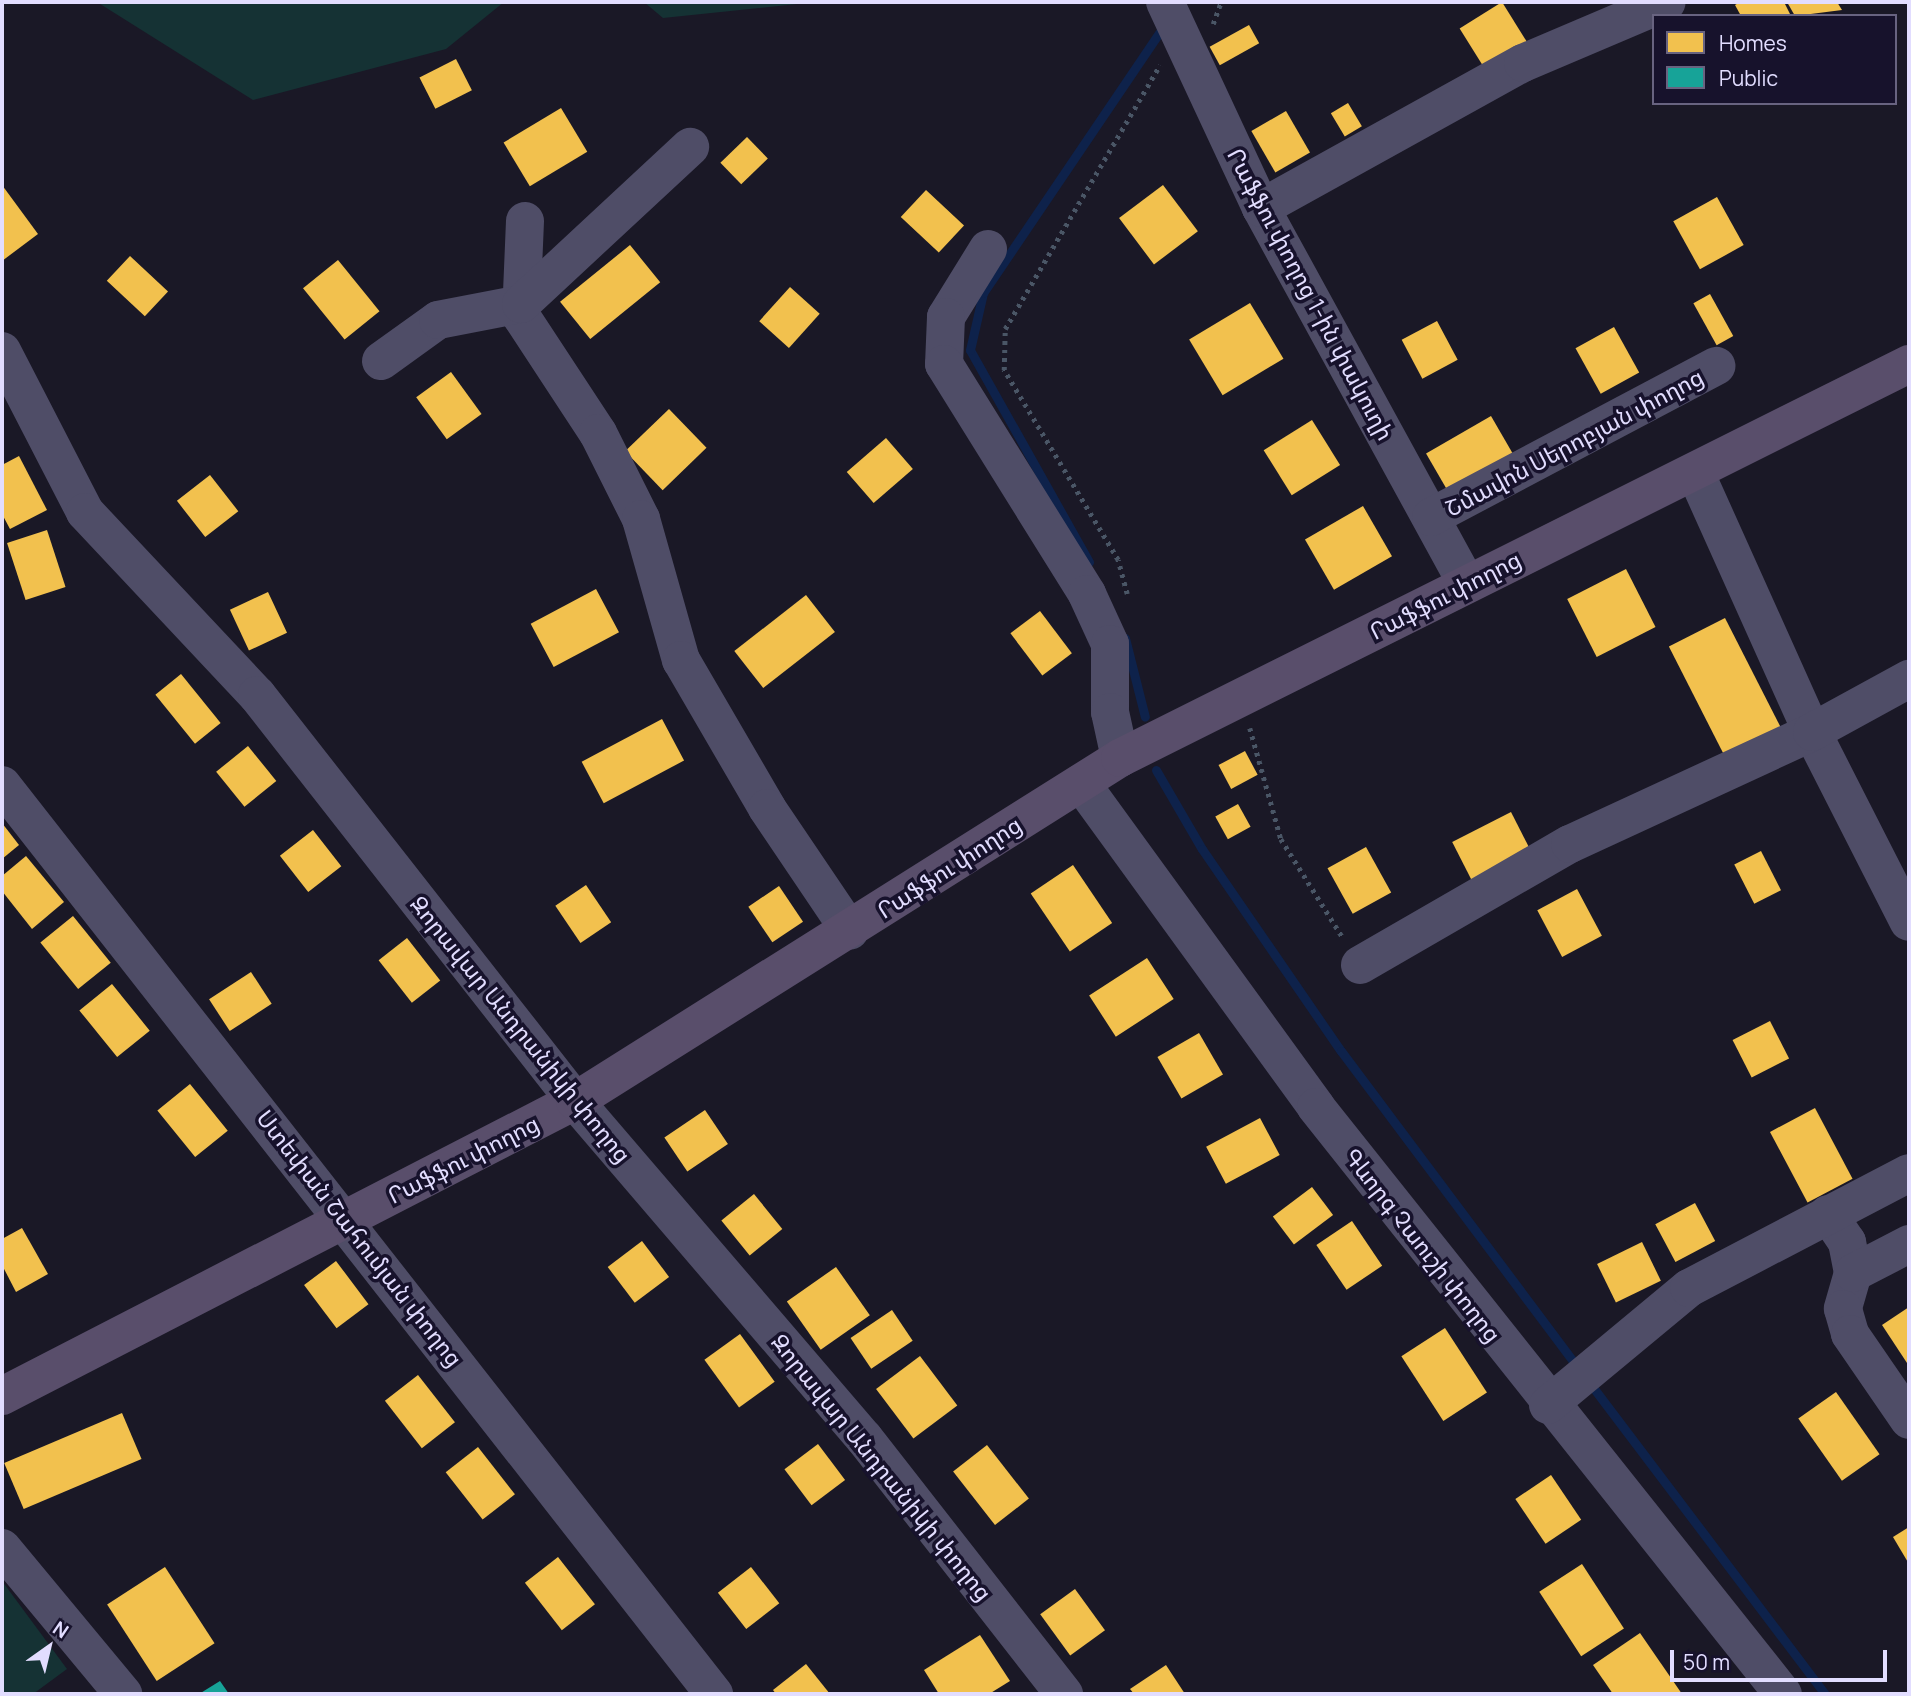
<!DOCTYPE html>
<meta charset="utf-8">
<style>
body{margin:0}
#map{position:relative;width:1911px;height:1696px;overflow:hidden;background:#1a1826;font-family:Manrope,"Noto Sans Armenian",sans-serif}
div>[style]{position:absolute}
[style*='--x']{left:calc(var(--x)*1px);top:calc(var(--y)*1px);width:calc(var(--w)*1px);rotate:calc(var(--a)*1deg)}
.green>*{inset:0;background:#153234}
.homes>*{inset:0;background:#f2c14e;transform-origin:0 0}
.public>*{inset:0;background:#17a398}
.stream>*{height:9px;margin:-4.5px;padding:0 4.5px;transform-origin:4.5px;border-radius:4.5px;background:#0e224b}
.path>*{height:4.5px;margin-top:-2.25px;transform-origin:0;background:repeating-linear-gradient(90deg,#4a5666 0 3.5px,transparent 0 8.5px)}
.minor>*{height:38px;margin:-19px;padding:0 19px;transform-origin:19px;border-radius:19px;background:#4f4d67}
.major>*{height:38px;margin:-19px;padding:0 19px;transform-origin:19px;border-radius:19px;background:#594e6b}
span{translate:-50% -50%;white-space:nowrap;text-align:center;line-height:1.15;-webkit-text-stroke:7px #17122c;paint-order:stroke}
.street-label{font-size:23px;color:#e2ddff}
.frame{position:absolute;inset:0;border:4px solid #e2ddff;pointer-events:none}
.legend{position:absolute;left:1652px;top:14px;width:245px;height:91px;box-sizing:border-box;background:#17122c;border:2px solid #686380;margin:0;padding:9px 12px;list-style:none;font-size:21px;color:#e2ddff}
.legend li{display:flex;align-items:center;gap:14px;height:35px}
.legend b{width:35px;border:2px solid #686380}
.north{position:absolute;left:14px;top:1612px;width:70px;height:70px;-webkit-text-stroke:5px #17122c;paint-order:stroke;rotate:34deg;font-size:19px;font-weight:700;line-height:28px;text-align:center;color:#e2ddff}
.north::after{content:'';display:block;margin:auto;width:24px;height:32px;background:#e2ddff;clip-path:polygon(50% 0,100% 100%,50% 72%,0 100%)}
.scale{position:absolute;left:1670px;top:1650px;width:217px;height:32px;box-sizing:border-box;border:4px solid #e2ddff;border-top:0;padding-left:9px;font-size:21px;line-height:24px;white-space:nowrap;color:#e2ddff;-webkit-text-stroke:5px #17122c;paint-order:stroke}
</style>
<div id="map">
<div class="green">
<div style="clip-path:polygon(97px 2px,504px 2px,446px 49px,253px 100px)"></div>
<div style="clip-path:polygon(644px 2px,816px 2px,663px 18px)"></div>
<div style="clip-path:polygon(2px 1581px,67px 1669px,33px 1694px,2px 1694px)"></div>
</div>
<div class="homes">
<div style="left:1502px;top:2px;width:47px;height:50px;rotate:58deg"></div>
<div style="clip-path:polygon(1740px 2px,1784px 2px,1791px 16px,1741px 16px,1735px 5px)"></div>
<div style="clip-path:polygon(1787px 2px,1837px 2px,1842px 10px,1795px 16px)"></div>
<div style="left:1249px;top:25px;width:21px;height:45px;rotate:61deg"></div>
<div style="left:456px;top:59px;width:35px;height:41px;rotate:63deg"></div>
<div style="left:1348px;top:103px;width:27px;height:20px;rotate:59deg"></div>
<div style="left:561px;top:108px;width:51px;height:67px;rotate:59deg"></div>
<div style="left:1286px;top:111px;width:48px;height:40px;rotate:60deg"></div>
<div style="left:747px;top:137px;width:30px;height:37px;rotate:46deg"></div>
<div style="clip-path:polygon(2px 185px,38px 234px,2px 261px)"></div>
<div style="left:1163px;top:185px;width:58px;height:55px;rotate:53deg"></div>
<div style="left:926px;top:190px;width:52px;height:37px;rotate:43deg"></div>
<div style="left:1717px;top:197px;width:55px;height:50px;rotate:61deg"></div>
<div style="left:630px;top:245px;width:48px;height:90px;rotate:51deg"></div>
<div style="left:130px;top:256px;width:52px;height:34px;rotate:43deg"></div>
<div style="left:338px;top:260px;width:66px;height:45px;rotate:51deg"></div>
<div style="left:790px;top:287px;width:40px;height:46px;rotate:42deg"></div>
<div style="left:1710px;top:294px;width:48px;height:19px;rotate:61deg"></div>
<div style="left:1250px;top:303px;width:65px;height:71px;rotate:59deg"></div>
<div style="left:1437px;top:321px;width:44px;height:40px;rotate:62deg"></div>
<div style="left:1614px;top:327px;width:52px;height:44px;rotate:61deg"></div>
<div style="left:451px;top:372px;width:52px;height:43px;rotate:54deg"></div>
<div style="left:669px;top:409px;width:54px;height:61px;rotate:46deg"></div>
<div style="left:1491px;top:416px;width:44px;height:75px;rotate:60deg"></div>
<div style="left:1312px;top:420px;width:53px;height:57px;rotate:58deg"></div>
<div style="left:886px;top:438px;width:41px;height:52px;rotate:49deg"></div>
<div style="clip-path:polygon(19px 456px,47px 510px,10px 529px,2px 514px,2px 465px)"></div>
<div style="left:210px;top:475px;width:46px;height:42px;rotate:52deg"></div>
<div style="left:1363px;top:506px;width:58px;height:67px;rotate:60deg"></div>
<div style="left:47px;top:530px;width:60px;height:42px;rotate:72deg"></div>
<div style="left:1626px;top:569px;width:65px;height:66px;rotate:63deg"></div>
<div style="left:596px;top:589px;width:49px;height:74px;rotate:62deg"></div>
<div style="left:268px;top:592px;width:45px;height:42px;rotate:65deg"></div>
<div style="left:806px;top:595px;width:47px;height:91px;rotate:52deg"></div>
<div style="left:1040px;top:611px;width:53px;height:37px;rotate:53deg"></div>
<div style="left:1725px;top:618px;width:125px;height:63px;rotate:63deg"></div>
<div style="left:181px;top:674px;width:63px;height:33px;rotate:51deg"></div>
<div style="left:662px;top:719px;width:47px;height:91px;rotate:62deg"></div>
<div style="left:248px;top:746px;width:45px;height:41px;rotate:51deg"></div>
<div style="left:1245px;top:751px;width:27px;height:30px;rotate:62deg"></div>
<div style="left:1238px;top:804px;width:26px;height:26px;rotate:61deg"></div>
<div style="left:1511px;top:812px;width:53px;height:66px;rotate:63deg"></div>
<div style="clip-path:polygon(2px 823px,19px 845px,2px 859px)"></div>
<div style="left:313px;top:830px;width:46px;height:42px;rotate:52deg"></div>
<div style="left:1366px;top:847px;width:52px;height:44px;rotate:61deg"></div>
<div style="left:1761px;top:851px;width:44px;height:30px;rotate:63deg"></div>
<div style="clip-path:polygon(26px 856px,64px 902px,32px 929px,2px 891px,2px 876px)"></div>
<div style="left:1073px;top:865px;width:70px;height:51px;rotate:56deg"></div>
<div style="left:586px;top:885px;width:45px;height:37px;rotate:56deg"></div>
<div style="left:779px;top:886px;width:43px;height:37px;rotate:56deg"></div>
<div style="left:1577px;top:889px;width:53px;height:45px;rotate:62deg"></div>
<div style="left:73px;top:916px;width:60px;height:42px;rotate:51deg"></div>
<div style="left:407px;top:938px;width:54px;height:36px;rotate:52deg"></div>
<div style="left:1147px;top:958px;width:49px;height:69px;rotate:57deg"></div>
<div style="left:251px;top:972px;width:38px;height:50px;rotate:57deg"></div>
<div style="left:112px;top:984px;width:60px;height:42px;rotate:51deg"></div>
<div style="left:1770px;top:1021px;width:42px;height:42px;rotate:63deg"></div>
<div style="left:1199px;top:1033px;width:48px;height:48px;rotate:60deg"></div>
<div style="left:190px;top:1084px;width:60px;height:42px;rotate:51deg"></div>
<div style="left:1815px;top:1108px;width:80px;height:51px;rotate:62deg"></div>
<div style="left:705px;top:1110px;width:41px;height:49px;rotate:56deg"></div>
<div style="left:1260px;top:1118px;width:42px;height:61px;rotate:62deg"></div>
<div style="left:1312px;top:1187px;width:35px;height:49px;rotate:53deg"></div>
<div style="left:754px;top:1194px;width:45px;height:42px;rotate:51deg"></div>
<div style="left:1695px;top:1203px;width:43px;height:45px;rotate:62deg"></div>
<div style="left:1352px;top:1221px;width:54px;height:43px;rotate:56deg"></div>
<div style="clip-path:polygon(22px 1228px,48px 1274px,16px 1292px,2px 1265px,2px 1239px)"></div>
<div style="left:642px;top:1241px;width:45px;height:43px;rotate:53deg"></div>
<div style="left:1642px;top:1242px;width:43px;height:50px;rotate:64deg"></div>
<div style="left:336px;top:1261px;width:54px;height:40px;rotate:53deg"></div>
<div style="left:836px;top:1267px;width:59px;height:60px;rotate:55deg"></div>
<div style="clip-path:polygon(1909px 1307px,1909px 1366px,1882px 1325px)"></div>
<div style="left:892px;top:1310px;width:37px;height:50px;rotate:56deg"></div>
<div style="left:1445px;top:1328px;width:77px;height:52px;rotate:57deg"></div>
<div style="left:740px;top:1334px;width:59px;height:44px;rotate:54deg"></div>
<div style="left:920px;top:1356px;width:62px;height:55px;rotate:53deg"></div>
<div style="left:418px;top:1375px;width:60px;height:42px;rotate:52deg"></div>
<div style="left:1836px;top:1392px;width:76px;height:46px;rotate:55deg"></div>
<div style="left:122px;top:1413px;width:50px;height:128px;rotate:67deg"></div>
<div style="left:818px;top:1444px;width:45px;height:42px;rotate:53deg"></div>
<div style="left:987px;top:1445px;width:68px;height:43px;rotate:52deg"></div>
<div style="left:478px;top:1447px;width:60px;height:41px;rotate:52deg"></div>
<div style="left:1551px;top:1475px;width:54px;height:43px;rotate:56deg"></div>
<div style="clip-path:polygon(1909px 1527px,1909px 1564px,1893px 1537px)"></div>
<div style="left:558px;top:1557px;width:60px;height:42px;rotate:52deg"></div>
<div style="left:1582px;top:1564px;width:77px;height:51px;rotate:57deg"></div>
<div style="left:165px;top:1567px;width:91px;height:69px;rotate:57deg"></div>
<div style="left:751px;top:1567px;width:46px;height:42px;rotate:52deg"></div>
<div style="left:1075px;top:1589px;width:51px;height:43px;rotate:54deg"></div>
<div style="clip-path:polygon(1640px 1633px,1682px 1694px,1613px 1694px,1593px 1665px)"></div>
<div style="clip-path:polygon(980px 1635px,1010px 1681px,989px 1694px,939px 1694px,924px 1670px)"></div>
<div style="clip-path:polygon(806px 1664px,830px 1694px,776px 1694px,773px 1690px)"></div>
<div style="clip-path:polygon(1166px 1665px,1185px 1694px,1134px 1694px,1130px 1689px)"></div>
</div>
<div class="public">
<div style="clip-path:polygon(220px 1681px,229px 1694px,199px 1694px)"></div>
</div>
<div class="stream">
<div style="--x:1089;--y:562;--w:243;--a:-119.3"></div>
<div style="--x:970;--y:350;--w:58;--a:-77.2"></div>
<div style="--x:983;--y:293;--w:319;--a:-55.9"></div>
<div style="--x:1125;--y:638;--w:81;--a:75.8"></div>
<div style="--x:1156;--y:770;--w:91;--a:59.8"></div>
<div style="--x:1202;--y:849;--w:245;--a:55.5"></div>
<div style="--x:1341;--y:1051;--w:397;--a:53.2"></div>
<div style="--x:1592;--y:1386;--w:386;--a:52.9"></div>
</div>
<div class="path">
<div style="--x:1213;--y:24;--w:23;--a:-70"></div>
<div style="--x:1127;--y:594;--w:35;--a:-105"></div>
<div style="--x:1118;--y:560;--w:222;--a:-121"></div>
<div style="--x:1004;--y:370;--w:41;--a:-88.6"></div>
<div style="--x:1005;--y:329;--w:306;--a:-59.6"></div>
<div style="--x:1250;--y:728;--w:115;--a:74.4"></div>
<div style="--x:1281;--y:839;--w:117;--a:57.9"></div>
</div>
<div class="minor">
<div style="--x:1165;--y:2;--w:227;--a:65"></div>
<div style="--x:1261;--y:208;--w:427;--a:61.3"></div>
<div style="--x:1261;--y:208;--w:299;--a:-29"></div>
<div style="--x:1523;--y:63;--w:156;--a:-23"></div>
<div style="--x:525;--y:221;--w:95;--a:92.4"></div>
<div style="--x:521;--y:316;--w:140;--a:56.7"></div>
<div style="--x:598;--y:433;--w:96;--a:63.4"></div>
<div style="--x:641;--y:519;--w:147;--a:74.2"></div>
<div style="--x:681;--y:660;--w:171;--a:59.8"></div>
<div style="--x:767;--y:808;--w:148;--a:56"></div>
<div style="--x:988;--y:249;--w:80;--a:121.7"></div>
<div style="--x:946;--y:317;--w:47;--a:92.4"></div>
<div style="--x:944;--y:364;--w:271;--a:58.1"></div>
<div style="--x:1087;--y:594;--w:55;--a:65.3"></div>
<div style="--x:1110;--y:644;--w:68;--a:90"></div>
<div style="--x:1110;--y:712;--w:47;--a:77.7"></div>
<div style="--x:2;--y:351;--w:181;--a:62.7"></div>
<div style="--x:85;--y:512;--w:251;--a:46.8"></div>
<div style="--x:257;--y:695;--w:516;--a:51.93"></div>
<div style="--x:575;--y:1101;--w:444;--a:49.4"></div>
<div style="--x:864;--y:1438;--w:325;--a:52"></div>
<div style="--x:381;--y:361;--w:70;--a:-35.7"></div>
<div style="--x:438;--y:320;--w:85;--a:-10.9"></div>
<div style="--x:521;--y:304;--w:231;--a:-42.9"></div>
<div style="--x:1695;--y:472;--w:285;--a:65.8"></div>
<div style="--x:1812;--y:732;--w:213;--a:63"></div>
<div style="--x:1431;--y:517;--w:323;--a:-27.9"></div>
<div style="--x:1081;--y:783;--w:400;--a:54"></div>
<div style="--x:1316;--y:1107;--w:750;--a:51.5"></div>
<div style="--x:2;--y:785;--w:1155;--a:51.93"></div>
<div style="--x:1360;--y:965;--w:242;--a:-30"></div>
<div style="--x:1570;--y:844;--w:267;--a:-24.8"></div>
<div style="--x:1812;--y:732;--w:111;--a:-28.7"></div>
<div style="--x:1828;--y:1214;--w:34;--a:56"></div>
<div style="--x:1847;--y:1242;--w:32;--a:79"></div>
<div style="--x:1853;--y:1273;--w:37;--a:106"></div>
<div style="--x:1843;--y:1309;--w:26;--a:74"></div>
<div style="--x:1850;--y:1334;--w:104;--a:55.5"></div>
<div style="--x:1853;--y:1273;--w:63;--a:-27.4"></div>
<div style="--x:1548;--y:1405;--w:183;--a:-39.7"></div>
<div style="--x:1689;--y:1288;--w:248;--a:-27.6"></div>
<div style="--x:2;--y:1548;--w:190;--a:50.3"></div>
</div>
<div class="major">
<div style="--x:2;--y:1396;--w:644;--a:-27.24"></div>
<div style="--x:575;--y:1101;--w:644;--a:-32.18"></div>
<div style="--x:1120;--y:758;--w:882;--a:-26.54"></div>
</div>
<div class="street-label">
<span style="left:1311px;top:294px;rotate:62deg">Րաֆֆու փողոց 1-ին փակուղի</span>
<span style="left:1574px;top:442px;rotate:-28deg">Շմավոն Սերոբյան փողոց</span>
<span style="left:1445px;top:595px;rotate:-27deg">Րաֆֆու փողոց</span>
<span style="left:949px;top:867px;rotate:-33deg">Րաֆֆու փողոց</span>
<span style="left:521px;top:1029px;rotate:51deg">Զորավար Անդրանիկի փողոց</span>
<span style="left:463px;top:1159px;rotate:-27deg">Րաֆֆու փողոց</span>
<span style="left:360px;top:1238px;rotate:52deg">Ստեփան Շահումյան փողոց</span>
<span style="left:1423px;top:1245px;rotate:52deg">Գևորգ Չաուշի փողոց</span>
<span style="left:882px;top:1467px;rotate:51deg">Զորավար Անդրանիկի փողոց</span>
</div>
<div class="frame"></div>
<ul class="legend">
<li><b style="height:19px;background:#f2c14e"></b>Homes</li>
<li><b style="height:19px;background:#17a398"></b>Public</li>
</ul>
<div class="north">N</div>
<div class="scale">50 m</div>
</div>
